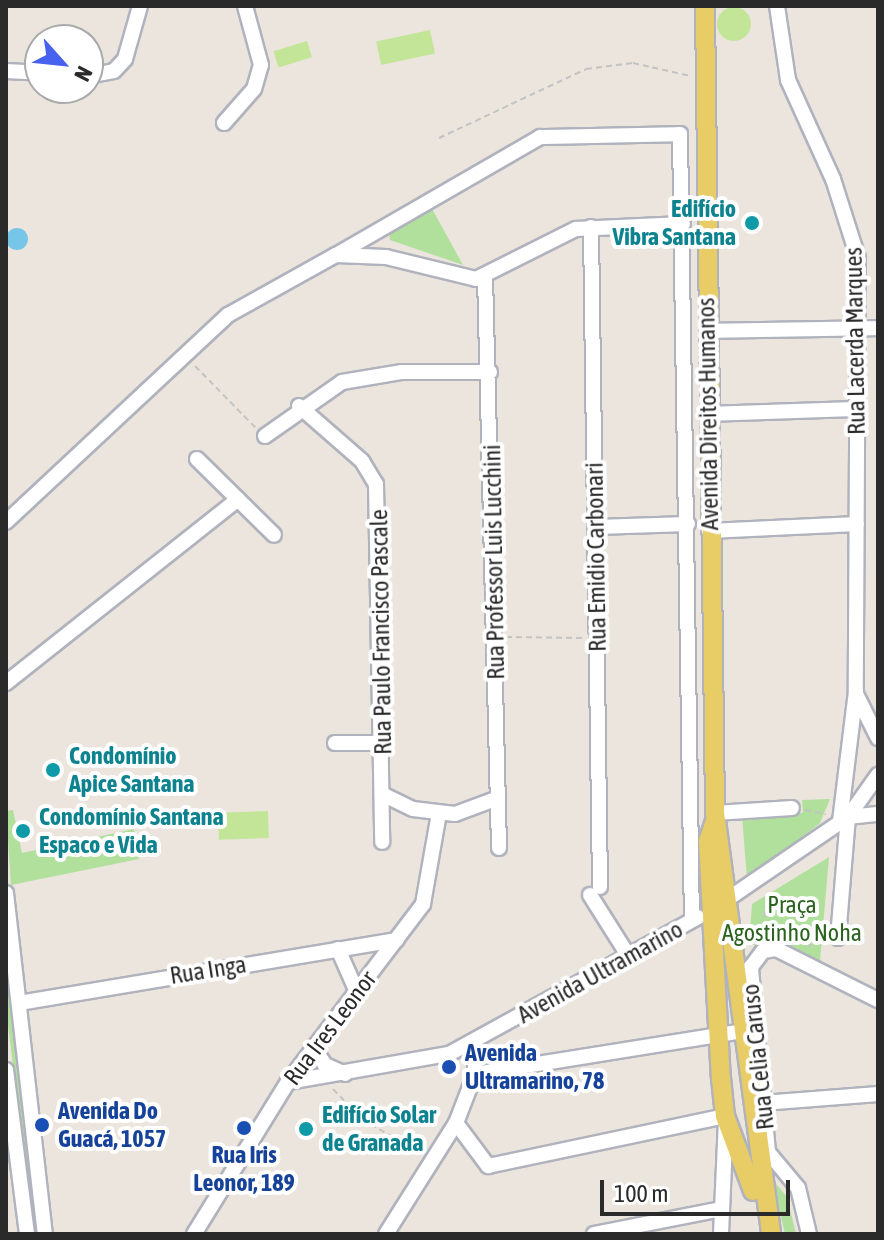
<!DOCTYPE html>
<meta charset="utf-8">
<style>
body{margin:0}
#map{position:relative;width:884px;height:1240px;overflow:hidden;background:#ebe5dd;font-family:"Asap Condensed",sans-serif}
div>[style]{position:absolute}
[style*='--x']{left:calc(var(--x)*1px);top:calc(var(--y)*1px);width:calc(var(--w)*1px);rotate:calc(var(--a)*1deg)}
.green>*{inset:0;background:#b1df9c}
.pitch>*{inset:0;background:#c3e598;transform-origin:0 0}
.round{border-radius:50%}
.water>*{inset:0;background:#76c6e7}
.path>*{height:2px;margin-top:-1px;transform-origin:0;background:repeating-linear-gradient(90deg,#c3c3c3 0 6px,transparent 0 10px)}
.roads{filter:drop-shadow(2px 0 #b0b3bd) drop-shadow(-2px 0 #b0b3bd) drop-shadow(0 2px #b0b3bd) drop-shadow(0 -2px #b0b3bd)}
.minor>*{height:14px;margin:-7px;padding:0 7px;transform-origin:7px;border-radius:7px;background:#fff}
.major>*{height:18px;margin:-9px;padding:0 9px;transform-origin:9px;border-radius:9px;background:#e8cc65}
.dots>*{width:22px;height:22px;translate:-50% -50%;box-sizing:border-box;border:4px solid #fff;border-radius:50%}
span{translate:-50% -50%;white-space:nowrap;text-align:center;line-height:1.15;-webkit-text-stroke:8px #fff;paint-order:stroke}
.culture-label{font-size:24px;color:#0d838f;font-weight:700}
.right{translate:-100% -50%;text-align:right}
.left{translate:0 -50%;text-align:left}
.street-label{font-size:24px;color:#2a2a2a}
.park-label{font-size:24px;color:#2b631e}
.transit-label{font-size:24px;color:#164399;font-weight:700}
.frame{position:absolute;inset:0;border:8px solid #2a2a2a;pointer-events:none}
.north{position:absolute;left:24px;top:24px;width:80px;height:80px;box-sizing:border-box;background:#fff;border:2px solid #aaa;border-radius:50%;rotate:117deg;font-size:22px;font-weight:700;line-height:32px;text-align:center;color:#2a2a2a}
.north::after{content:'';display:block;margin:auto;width:28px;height:36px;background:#4662ef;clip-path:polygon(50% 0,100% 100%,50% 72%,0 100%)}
.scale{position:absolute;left:600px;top:1180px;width:190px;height:36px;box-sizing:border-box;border:4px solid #2a2a2a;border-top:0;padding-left:10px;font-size:24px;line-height:28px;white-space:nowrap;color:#2a2a2a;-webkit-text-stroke:6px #fff;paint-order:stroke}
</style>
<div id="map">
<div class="green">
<div style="clip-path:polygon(431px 207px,463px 265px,390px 240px,389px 232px)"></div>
<div style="clip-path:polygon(830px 799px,820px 823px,747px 879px,742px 816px,803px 813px,802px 800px)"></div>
<div style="clip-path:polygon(13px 810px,22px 853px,134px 829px,139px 859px,11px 885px,6px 811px)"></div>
<div style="clip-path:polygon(829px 857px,820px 961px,749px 944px,752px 904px)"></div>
<div style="clip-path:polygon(6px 962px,38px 1227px,33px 1228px,6px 1008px)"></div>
<div style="clip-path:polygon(772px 1179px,787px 1197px,796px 1234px,785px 1234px)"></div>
</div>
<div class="pitch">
<div class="round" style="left:717px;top:7px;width:34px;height:34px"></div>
<div style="left:430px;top:30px;width:24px;height:55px;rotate:78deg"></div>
<div style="left:307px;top:41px;width:17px;height:35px;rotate:73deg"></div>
<div style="left:268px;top:811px;width:27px;height:50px;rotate:88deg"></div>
</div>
<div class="water">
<div class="round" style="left:6px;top:228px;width:22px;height:22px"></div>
</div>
<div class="path">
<div style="--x:439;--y:138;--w:162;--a:-25.1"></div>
<div style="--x:586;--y:69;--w:47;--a:-7.3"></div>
<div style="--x:633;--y:63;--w:58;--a:12.8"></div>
<div style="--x:195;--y:366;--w:86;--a:45.5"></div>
<div style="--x:506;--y:637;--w:78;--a:0.7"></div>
<div style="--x:805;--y:810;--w:21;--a:11"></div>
<div style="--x:764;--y:937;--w:31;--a:-88"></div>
<div style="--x:765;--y:906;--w:50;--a:6.8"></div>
<div style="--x:815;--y:912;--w:39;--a:99"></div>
<div style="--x:333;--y:1089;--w:42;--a:46"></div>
<div style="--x:362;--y:1119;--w:67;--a:30.4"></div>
</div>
<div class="roads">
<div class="minor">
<div style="--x:777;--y:6;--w:75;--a:81.5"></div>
<div style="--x:788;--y:80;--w:109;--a:65.6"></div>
<div style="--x:833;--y:179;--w:83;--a:72.4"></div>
<div style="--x:858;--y:258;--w:433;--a:90.3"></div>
<div style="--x:856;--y:691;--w:131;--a:97"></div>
<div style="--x:6;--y:71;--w:34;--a:3"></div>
<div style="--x:88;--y:76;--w:26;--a:-11"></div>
<div style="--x:114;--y:71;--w:16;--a:-47"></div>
<div style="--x:125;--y:59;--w:55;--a:-74.2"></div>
<div style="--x:224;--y:123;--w:45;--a:-48.6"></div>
<div style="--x:254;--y:89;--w:25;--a:-74"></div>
<div style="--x:261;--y:65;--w:61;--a:-105.2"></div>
<div style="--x:591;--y:227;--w:660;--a:89.22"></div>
<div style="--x:336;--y:255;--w:236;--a:-30"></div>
<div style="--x:540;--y:137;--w:140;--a:-1.2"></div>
<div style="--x:680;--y:134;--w:786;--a:89.13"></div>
<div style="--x:485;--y:275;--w:573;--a:88.6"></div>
<div style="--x:707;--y:331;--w:171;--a:-1"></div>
<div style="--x:299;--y:406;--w:84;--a:41.1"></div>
<div style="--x:362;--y:461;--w:27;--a:59"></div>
<div style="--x:376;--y:484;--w:358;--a:89"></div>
<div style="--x:706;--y:414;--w:149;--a:-1.9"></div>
<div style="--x:265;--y:436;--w:94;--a:-35"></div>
<div style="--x:342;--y:382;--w:61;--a:-9.5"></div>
<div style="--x:402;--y:372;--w:88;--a:0"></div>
<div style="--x:197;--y:459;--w:108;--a:44.6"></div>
<div style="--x:6;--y:522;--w:304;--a:-43"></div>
<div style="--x:228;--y:315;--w:124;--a:-29.1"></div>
<div style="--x:336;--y:255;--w:50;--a:2.3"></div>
<div style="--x:386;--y:257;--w:93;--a:13.7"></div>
<div style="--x:476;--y:279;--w:112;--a:-26.6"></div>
<div style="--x:576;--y:229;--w:107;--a:-2.7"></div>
<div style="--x:596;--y:527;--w:92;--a:-1.9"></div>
<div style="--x:709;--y:531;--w:148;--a:-2.7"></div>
<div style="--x:6;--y:683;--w:296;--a:-38.4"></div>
<div style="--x:857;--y:696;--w:47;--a:63.4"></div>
<div style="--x:335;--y:743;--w:48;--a:0"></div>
<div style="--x:384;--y:795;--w:32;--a:26"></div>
<div style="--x:413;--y:809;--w:42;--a:6.8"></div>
<div style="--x:455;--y:814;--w:46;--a:-20.4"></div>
<div style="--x:715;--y:813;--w:77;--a:-3.7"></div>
<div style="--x:6;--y:893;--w:343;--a:83.5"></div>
<div style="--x:590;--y:895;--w:71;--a:57.7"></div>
<div style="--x:719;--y:905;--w:156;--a:-34.3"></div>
<div style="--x:848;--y:817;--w:30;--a:-6"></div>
<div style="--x:838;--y:938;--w:121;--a:-85.3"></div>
<div style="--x:848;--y:817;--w:52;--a:-54.5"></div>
<div style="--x:338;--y:949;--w:47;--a:66.2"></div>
<div style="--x:19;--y:1003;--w:383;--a:-9.5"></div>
<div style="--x:313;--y:1047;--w:22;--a:56"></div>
<div style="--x:325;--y:1065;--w:22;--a:24"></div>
<div style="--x:6;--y:1070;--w:165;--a:82.7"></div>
<div style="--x:475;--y:1074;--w:271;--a:-9.1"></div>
<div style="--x:288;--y:1082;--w:163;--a:-9.9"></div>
<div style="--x:449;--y:1054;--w:284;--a:-28.8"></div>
<div style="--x:763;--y:1103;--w:115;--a:-4.5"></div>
<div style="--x:456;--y:1123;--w:54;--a:53.3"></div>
<div style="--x:488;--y:1166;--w:242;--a:-11.9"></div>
<div style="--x:194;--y:1234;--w:179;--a:-58.3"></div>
<div style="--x:288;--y:1082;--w:223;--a:-52.8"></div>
<div style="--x:423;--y:904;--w:92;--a:-80"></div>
<div style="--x:386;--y:1234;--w:131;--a:-57.8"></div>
<div style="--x:456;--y:1123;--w:53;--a:-68.8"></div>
<div style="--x:475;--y:1074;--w:31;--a:-90"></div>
<div style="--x:594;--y:1234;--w:130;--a:-11.1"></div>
<div style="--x:721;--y:1234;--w:114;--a:-87.5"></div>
<div style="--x:809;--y:1234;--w:47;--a:-103.4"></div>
<div style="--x:798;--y:1188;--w:47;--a:-129.8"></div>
<div style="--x:768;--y:1152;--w:186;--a:-95.3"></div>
<div style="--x:751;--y:967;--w:20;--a:-53"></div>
<div style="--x:763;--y:951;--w:13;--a:-9"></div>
<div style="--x:776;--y:949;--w:114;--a:26.6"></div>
</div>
<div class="major">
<div style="--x:705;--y:6;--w:807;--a:89.29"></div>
<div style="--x:715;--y:813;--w:425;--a:82.4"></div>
<div style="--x:715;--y:821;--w:21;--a:109"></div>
<div style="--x:708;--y:841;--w:237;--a:86.9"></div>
<div style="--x:721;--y:1078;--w:38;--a:84"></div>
<div style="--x:725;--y:1116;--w:80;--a:69.5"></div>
</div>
</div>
<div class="dots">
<div style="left:752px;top:223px;background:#0f9aa8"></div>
<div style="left:53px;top:770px;background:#0f9aa8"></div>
<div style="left:23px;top:831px;background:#0f9aa8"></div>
<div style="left:449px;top:1067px;background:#1a4fb4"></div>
<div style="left:42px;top:1125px;background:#1a4fb4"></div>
<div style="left:244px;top:1128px;background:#1a4fb4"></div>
<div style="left:306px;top:1129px;background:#0f9aa8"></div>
</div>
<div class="culture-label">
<span class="right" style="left:736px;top:223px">Edifício<br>Vibra Santana</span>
<span class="left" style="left:69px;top:770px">Condomínio<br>Apice Santana</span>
<span class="left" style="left:39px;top:831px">Condomínio Santana<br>Espaco e Vida</span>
<span class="left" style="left:322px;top:1129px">Edifício Solar<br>de Granada</span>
</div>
<div class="street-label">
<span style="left:855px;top:341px;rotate:-91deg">Rua Lacerda Marques</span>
<span style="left:708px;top:414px;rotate:-91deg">Avenida Direitos Humanos</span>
<span style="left:596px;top:557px;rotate:-91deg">Rua Emidio Carbonari</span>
<span style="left:494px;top:562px;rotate:-91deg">Rua Professor Luis Lucchini</span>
<span style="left:381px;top:632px;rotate:-91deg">Rua Paulo Francisco Pascale</span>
<span style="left:208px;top:970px;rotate:-9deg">Rua Inga</span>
<span style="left:600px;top:972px;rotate:-29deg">Avenida Ultramarino</span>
<span style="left:330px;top:1028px;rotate:-53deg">Rua Ires Leonor</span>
<span style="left:758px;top:1057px;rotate:-96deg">Rua Celia Caruso</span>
</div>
<div class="park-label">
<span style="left:792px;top:919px">Praça<br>Agostinho Noha</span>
</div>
<div class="transit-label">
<span class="left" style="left:465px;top:1067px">Avenida<br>Ultramarino, 78</span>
<span class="left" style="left:58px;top:1125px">Avenida Do<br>Guacá, 1057</span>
<span style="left:244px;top:1169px">Rua Iris<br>Leonor, 189</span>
</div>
<div class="frame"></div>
<div class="north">N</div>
<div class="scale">100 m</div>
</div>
